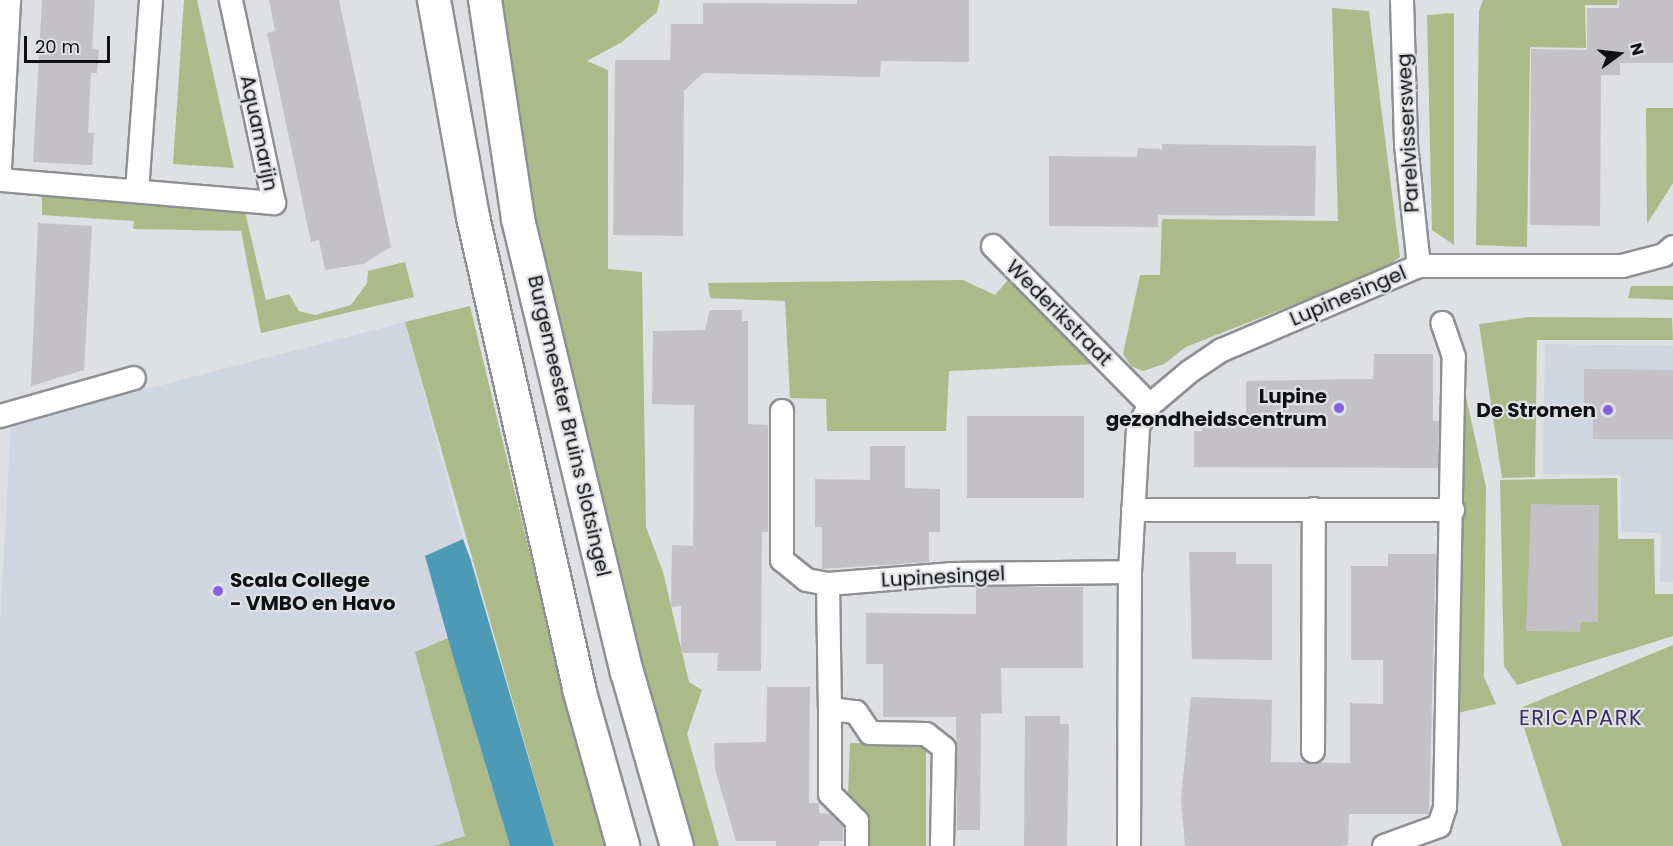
<!DOCTYPE html>
<style>
body{margin:0}
#map{position:relative;width:1673px;height:846px;overflow:hidden;background:#dee0e3;font-family:Poppins,sans-serif}
div>[style]{position:absolute}
[style*='--x']{left:calc(var(--x)*1px);top:calc(var(--y)*1px);width:calc(var(--w)*1px);rotate:calc(var(--a)*1deg)}
.built>*{inset:0;background:#cfd6e0}
.green>*{inset:0;background:#acba89}
.water>*{inset:0;background:#4d9ab7}
.building>*{inset:0;background:#c3c1c5;transform-origin:0 0}
.roads{filter:drop-shadow(2px 0 #8e9093) drop-shadow(-2px 0 #8e9093) drop-shadow(0 2px #8e9093) drop-shadow(0 -2px #8e9093)}
.street>*{height:22px;margin:-11px;padding:0 11px;transform-origin:11px;border-radius:11px;background:#fff}
.secondary>*{height:32px;margin:-16px;padding:0 16px;transform-origin:16px;border-radius:16px;background:#fff}
.dots>*{width:16px;height:16px;translate:-50% -50%;box-sizing:border-box;border:3px solid #dee0e3;border-radius:50%}
span{translate:-50% -50%;white-space:nowrap;text-align:center;line-height:1.15;-webkit-text-stroke:4.5px #dee0e3;paint-order:stroke}
.street-label{font-size:20px;color:#0f1011}
.poi-label{font-size:20px;color:#0f1011;font-weight:700}
.right{translate:-100% -50%;text-align:right}
.left{translate:0 -50%;text-align:left}
.neighbourhood-label{font-size:21px;color:#3b2b66;letter-spacing:1.5px}
.north{position:absolute;left:1589px;top:24px;width:60px;height:60px;-webkit-text-stroke:4px #dee0e3;paint-order:stroke;rotate:75deg;font-size:16px;font-weight:700;line-height:24px;text-align:center;color:#0f1011}
.north::after{content:'';display:block;margin:auto;width:21px;height:27px;background:#0f1011;clip-path:polygon(50% 0,100% 100%,50% 72%,0 100%)}
.scale{position:absolute;left:24px;top:36px;width:86px;height:27px;box-sizing:border-box;border:3px solid #0f1011;border-top:0;padding-left:8px;font-size:18px;line-height:21px;white-space:nowrap;color:#0f1011;-webkit-text-stroke:4px #dee0e3;paint-order:stroke}
</style>
<div id="map">
<div class="built">
<div style="clip-path:polygon(405px 322px,463px 539px,425px 557px,510px 846px,0 846px,0 626px,11px 424px)"></div>
<div style="clip-path:polygon(1545px 344px,1673px 346px,1673px 582px,1660px 582px,1661px 533px,1621px 532px,1621px 475px,1543px 474px)"></div>
</div>
<div class="green">
<div style="clip-path:polygon(184px 0,197px 0,234px 168px,173px 164px)"></div>
<div style="clip-path:polygon(500px 0,660px 0,657px 12px,622px 42px,587px 61px,608px 70px,608px 269px,642px 272px,646px 527px,663px 572px,689px 682px,702px 690px,687px 734px,719px 846px,695px 846px,665px 740px,646px 689px,524px 182px)"></div>
<div style="clip-path:polygon(1483px 0,1618px 0,1617px 5px,1585px 5px,1586px 48px,1530px 47px,1527px 247px,1476px 245px,1479px 11px)"></div>
<div style="clip-path:polygon(1332px 8px,1369px 11px,1400px 257px,1384px 269px,1186px 347px,1164px 364px,1143px 371px,1131px 366px,1123px 354px,1140px 275px,1160px 275px,1162px 219px,1338px 221px)"></div>
<div style="clip-path:polygon(1454px 13px,1454px 245px,1432px 230px,1427px 15px)"></div>
<div style="clip-path:polygon(1646px 108px,1673px 108px,1673px 183px,1647px 224px)"></div>
<div style="clip-path:polygon(42px 194px,245px 212px,266px 300px,289px 294px,299px 311px,315px 315px,351px 305px,367px 283px,368px 271px,405px 262px,414px 297px,261px 333px,241px 231px,133px 229px,134px 221px,42px 215px)"></div>
<div style="clip-path:polygon(963px 280px,995px 295px,1008px 280px,1096px 364px,949px 371px,946px 431px,827px 431px,826px 399px,790px 398px,785px 301px,710px 298px,708px 283px)"></div>
<div style="clip-path:polygon(1631px 286px,1673px 286px,1673px 300px,1628px 298px)"></div>
<div style="clip-path:polygon(470px 306px,542px 604px,613px 846px,554px 846px,405px 322px)"></div>
<div style="clip-path:polygon(1529px 317px,1672px 318px,1673px 340px,1537px 340px,1535px 477px,1502px 478px,1479px 324px)"></div>
<div style="clip-path:polygon(1458px 361px,1486px 487px,1484px 677px,1496px 704px,1454px 714px)"></div>
<div style="clip-path:polygon(1617px 478px,1618px 539px,1654px 539px,1655px 594px,1673px 594px,1673px 636px,1517px 685px,1504px 666px,1500px 480px)"></div>
<div style="clip-path:polygon(448px 638px,510px 846px,434px 846px,465px 836px,415px 652px)"></div>
<div style="clip-path:polygon(1673px 645px,1673px 846px,1562px 846px,1518px 709px)"></div>
<div style="clip-path:polygon(850px 743px,926px 744px,926px 846px,867px 846px,867px 820px,848px 795px)"></div>
</div>
<div class="water">
<div style="clip-path:polygon(463px 539px,471px 561px,554px 846px,510px 846px,452px 653px,425px 556px)"></div>
</div>
<div class="building">
<div style="clip-path:polygon(42px 0,95px 0,92px 49px,99px 50px,97px 73px,91px 73px,88px 133px,94px 133px,92px 165px,33px 162px)"></div>
<div style="clip-path:polygon(269px 0,339px 0,391px 247px,363px 264px,325px 270px,319px 240px,311px 242px,267px 33px,275px 31px)"></div>
<div style="clip-path:polygon(857px 0,969px 0,969px 62px,881px 61px,880px 77px,703px 73px,684px 91px,683px 236px,613px 235px,615px 60px,670px 60px,671px 24px,703px 24px,703px 3px,857px 4px)"></div>
<div style="clip-path:polygon(1619px 0,1673px 0,1673px 63px,1620px 63px,1620px 75px,1601px 75px,1600px 226px,1530px 225px,1531px 49px,1587px 50px,1587px 8px,1619px 8px)"></div>
<div style="clip-path:polygon(1162px 144px,1316px 146px,1315px 216px,1158px 215px,1158px 227px,1049px 226px,1049px 156px,1137px 157px,1138px 148px,1162px 149px)"></div>
<div style="clip-path:polygon(38px 223px,92px 226px,84px 370px,31px 386px)"></div>
<div style="clip-path:polygon(710px 310px,742px 310px,742px 321px,748px 321px,748px 424px,768px 425px,768px 532px,762px 532px,761px 671px,717px 671px,718px 653px,681px 653px,681px 606px,671px 607px,672px 545px,693px 546px,694px 405px,652px 404px,653px 331px,705px 330px)"></div>
<div style="clip-path:polygon(1374px 354px,1433px 354px,1433px 421px,1439px 421px,1438px 468px,1194px 467px,1194px 431px,1202px 431px,1202px 418px,1246px 418px,1246px 381px,1373px 379px)"></div>
<div style="clip-path:polygon(1584px 369px,1673px 370px,1673px 439px,1593px 439px,1593px 405px,1584px 404px)"></div>
<div style="left:967px;top:416px;width:117px;height:82px"></div>
<div style="clip-path:polygon(870px 446px,905px 446px,905px 488px,940px 489px,940px 532px,929px 532px,929px 562px,822px 569px,822px 527px,815px 527px,815px 479px,870px 480px)"></div>
<div style="clip-path:polygon(1531px 504px,1599px 505px,1598px 622px,1581px 622px,1580px 632px,1526px 631px)"></div>
<div style="clip-path:polygon(1189px 552px,1236px 552px,1236px 564px,1272px 564px,1272px 660px,1192px 659px)"></div>
<div style="clip-path:polygon(1388px 554px,1436px 554px,1429px 814px,1349px 814px,1348px 845px,1341px 846px,1185px 846px,1181px 799px,1191px 697px,1272px 700px,1271px 762px,1350px 763px,1350px 703px,1383px 704px,1383px 660px,1351px 660px,1351px 566px,1388px 566px)"></div>
<div style="clip-path:polygon(976px 587px,1083px 587px,1083px 668px,1001px 668px,1002px 713px,981px 714px,980px 830px,957px 830px,956px 717px,883px 717px,883px 664px,866px 664px,866px 613px,976px 614px)"></div>
<div style="clip-path:polygon(767px 687px,810px 687px,809px 803px,819px 803px,819px 813px,831px 814px,843px 826px,843px 841px,819px 841px,819px 846px,776px 846px,776px 841px,736px 841px,715px 769px,714px 743px,766px 742px)"></div>
<div style="clip-path:polygon(1025px 716px,1060px 716px,1060px 724px,1069px 724px,1067px 846px,1024px 846px)"></div>
</div>
<div class="roads">
<div class="street">
<div style="--x:1402;--y:0;--w:145;--a:88.4"></div>
<div style="--x:1406;--y:145;--w:122;--a:83.9"></div>
<div style="--x:0;--y:168;--w:168;--a:-86.9"></div>
<div style="--x:0;--y:180;--w:275;--a:4.8"></div>
<div style="--x:274;--y:203;--w:208;--a:-102"></div>
<div style="--x:137;--y:191;--w:192;--a:-85.8"></div>
<div style="--x:993;--y:246;--w:223;--a:45.4"></div>
<div style="--x:782;--y:411;--w:149;--a:90"></div>
<div style="--x:782;--y:560;--w:32;--a:39"></div>
<div style="--x:807;--y:580;--w:21;--a:11"></div>
<div style="--x:828;--y:584;--w:123;--a:-4.6"></div>
<div style="--x:951;--y:574;--w:179;--a:-0.6"></div>
<div style="--x:0;--y:416;--w:139;--a:-15.8"></div>
<div style="--x:1133;--y:510;--w:320;--a:0"></div>
<div style="--x:828;--y:584;--w:125;--a:89.1"></div>
<div style="--x:1313;--y:751;--w:242;--a:-89.8"></div>
<div style="--x:857;--y:846;--w:25;--a:-90"></div>
<div style="--x:857;--y:821;--w:38;--a:-135"></div>
<div style="--x:830;--y:794;--w:85;--a:-90"></div>
<div style="--x:830;--y:709;--w:26;--a:7"></div>
<div style="--x:856;--y:712;--w:25;--a:56"></div>
<div style="--x:870;--y:733;--w:56;--a:1"></div>
<div style="--x:926;--y:734;--w:23;--a:38"></div>
<div style="--x:944;--y:748;--w:98;--a:91.2"></div>
<div style="--x:1129;--y:846;--w:274;--a:-89.8"></div>
<div style="--x:1130;--y:572;--w:145;--a:-86.8"></div>
<div style="--x:1138;--y:427;--w:25;--a:-61"></div>
<div style="--x:1150;--y:405;--w:51;--a:-40.2"></div>
<div style="--x:1189;--y:372;--w:40;--a:-34"></div>
<div style="--x:1222;--y:350;--w:214;--a:-23.1"></div>
<div style="--x:1419;--y:266;--w:203;--a:0"></div>
<div style="--x:1622;--y:266;--w:43;--a:-14.7"></div>
<div style="--x:1664;--y:255;--w:12;--a:-42"></div>
<div style="--x:1384;--y:846;--w:59;--a:-20"></div>
<div style="--x:1439;--y:826;--w:19;--a:-72"></div>
<div style="--x:1445;--y:808;--w:451;--a:-88.9"></div>
<div style="--x:1454;--y:357;--w:36;--a:-109"></div>
</div>
<div class="secondary">
<div style="--x:434;--y:0;--w:220;--a:79.8"></div>
<div style="--x:473;--y:217;--w:484;--a:77.3"></div>
<div style="--x:579;--y:689;--w:163;--a:74.3"></div>
<div style="--x:485;--y:0;--w:221;--a:81.4"></div>
<div style="--x:518;--y:219;--w:466;--a:76.5"></div>
<div style="--x:627;--y:672;--w:181;--a:74"></div>
</div>
</div>
<div class="dots">
<div style="left:1339px;top:408px;background:#8362dd"></div>
<div style="left:1608px;top:410px;background:#8362dd"></div>
<div style="left:218px;top:591px;background:#8362dd"></div>
</div>
<div class="street-label">
<span style="left:259px;top:133px;rotate:78deg">Aquamarijn</span>
<span style="left:1408px;top:133px;rotate:-93deg">Parelvissersweg</span>
<span style="left:1348px;top:296px;rotate:-23deg">Lupinesingel</span>
<span style="left:1059px;top:313px;rotate:45deg">Wederikstraat</span>
<span style="left:569px;top:426px;rotate:77deg">Burgemeester Bruins Slotsingel</span>
<span style="left:943px;top:577px;rotate:-3deg">Lupinesingel</span>
</div>
<div class="poi-label">
<span class="right" style="left:1327px;top:408px">Lupine<br>gezondheidscentrum</span>
<span class="right" style="left:1596px;top:410px">De Stromen</span>
<span class="left" style="left:230px;top:592px">Scala College<br>- VMBO en Havo</span>
</div>
<div class="neighbourhood-label">
<span style="left:1581px;top:718px">ERICAPARK</span>
</div>
<div class="north">N</div>
<div class="scale">20 m</div>
</div>
